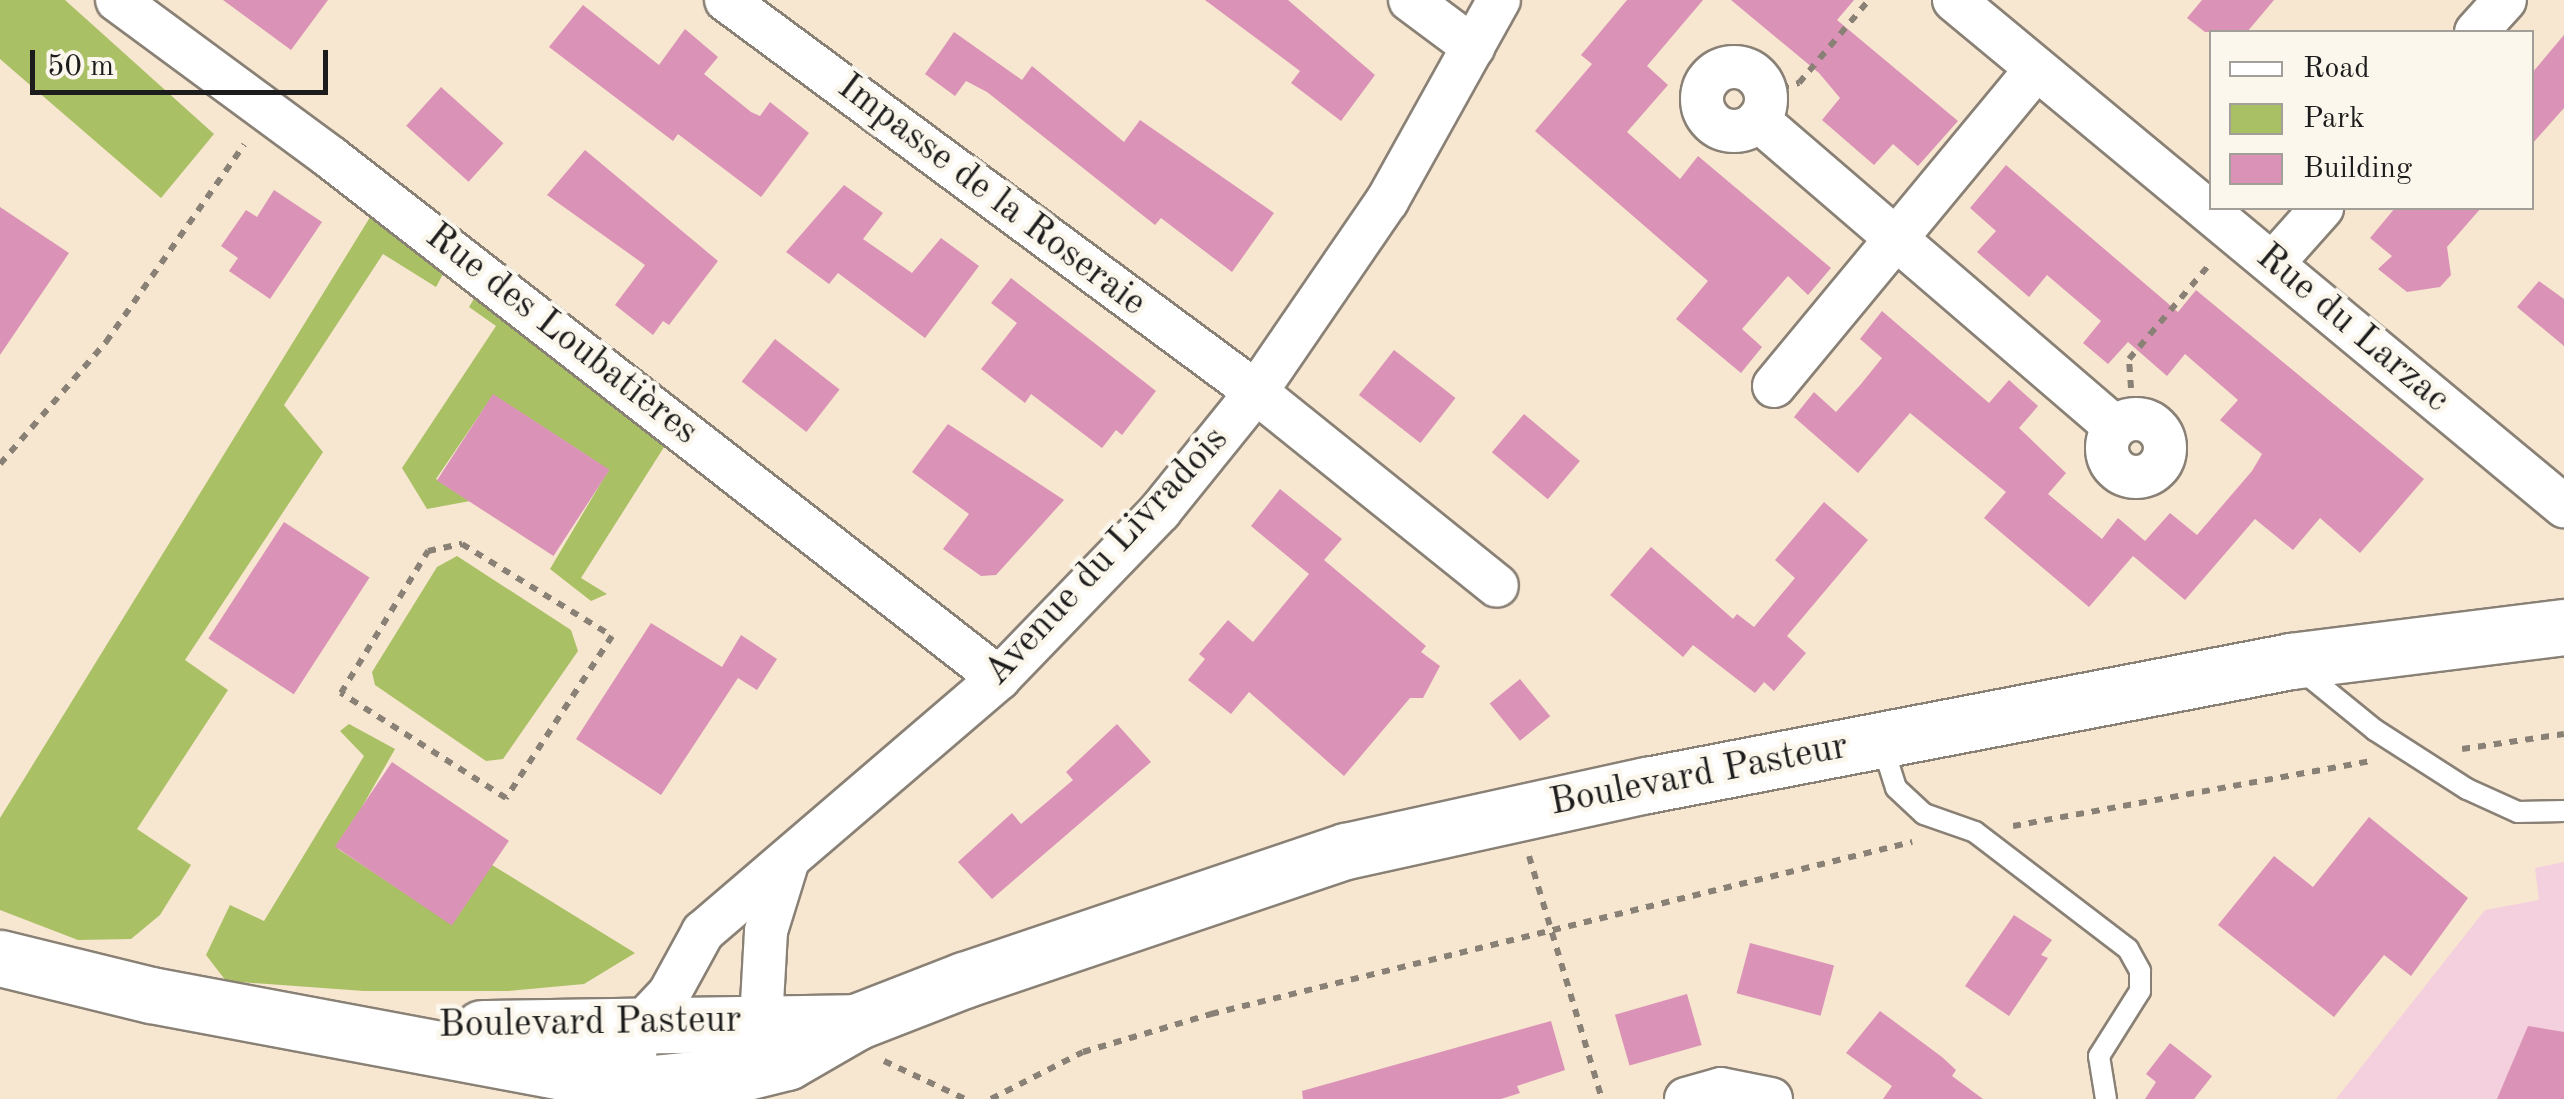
<!DOCTYPE html>
<meta charset="utf-8">
<style>
body{margin:0}
#map{position:relative;width:2564px;height:1099px;overflow:hidden;background:#f7e6d0;font-family:"Old Standard TT",serif}
div>[style]{position:absolute}
[style*='--x']{left:calc(var(--x)*1px);top:calc(var(--y)*1px);width:calc(var(--w)*1px);rotate:calc(var(--a)*1deg)}
.built>*{inset:0;background:#f4cfdd}
.green>*{inset:0;background:#aac065}
.building>*{inset:0;background:#da93b6;transform-origin:0 0}
.path>*{height:6px;margin-top:-3px;transform-origin:0;background:repeating-linear-gradient(90deg,#8a8176 0 8px,transparent 0 16px)}
.roads{filter:drop-shadow(2px 0 #8a8176) drop-shadow(-2px 0 #8a8176) drop-shadow(0 2px #8a8176) drop-shadow(0 -2px #8a8176)}
.service>*{height:20px;margin:-10px;padding:0 10px;transform-origin:10px;border-radius:10px;background:#fff}
.minor>*{height:42px;margin:-21px;padding:0 21px;transform-origin:21px;border-radius:21px;background:#fff}
.minor>.ring{margin:-21px;padding:0;box-sizing:content-box;background:none;border:42px solid #fff;border-radius:50%}
.secondary>*{height:55px;margin:-27.5px;padding:0 27.5px;transform-origin:27.5px;border-radius:27.5px;background:#fff}
span{translate:-50% -50%;white-space:nowrap;text-align:center;line-height:1.15;-webkit-text-stroke:9px #fbf7ec;paint-order:stroke}
.street-label{font-size:38px;color:#1c1c1c}
.legend{position:absolute;left:2209px;top:30px;width:325px;height:180px;box-sizing:border-box;background:#fbf7ec;border:2px solid #a29f99;margin:0;padding:12px 18px;list-style:none;font-size:30px;color:#1c1c1c}
.legend li{display:flex;align-items:center;gap:20px;height:50px}
.legend b{width:50px;border:2px solid #a29f99}
.scale{position:absolute;left:30px;top:50px;width:298px;height:45px;box-sizing:border-box;border:5px solid #1c1c1c;border-top:0;padding-left:12px;font-size:30px;line-height:35px;white-space:nowrap;color:#1c1c1c;-webkit-text-stroke:8px #fbf7ec;paint-order:stroke}
</style>
<div id="map">
<div class="built">
<div style="clip-path:polygon(2564px 862px,2564px 1099px,2336px 1099px,2485px 910px,2539px 900px,2535px 868px)"></div>
</div>
<div class="green">
<div style="clip-path:polygon(0 0,65px 0,214px 134px,161px 198px,0 59px)"></div>
<div style="clip-path:polygon(372px 214px,443px 274px,436px 287px,383px 254px,284px 405px,323px 452px,185px 660px,228px 690px,137px 829px,191px 865px,160px 915px,131px 939px,78px 940px,0 910px,0 818px)"></div>
<div style="clip-path:polygon(475px 297px,666px 444px,581px 578px,607px 594px,591px 601px,550px 569px,608px 471px,597px 462px,493px 395px,436px 479px,470px 501px,427px 509px,402px 468px,496px 326px,469px 307px)"></div>
<div style="clip-path:polygon(457px 556px,571px 630px,578px 651px,503px 759px,486px 761px,375px 685px,372px 672px,437px 567px)"></div>
<div style="clip-path:polygon(349px 724px,395px 749px,338px 849px,408px 895px,492px 865px,635px 953px,584px 984px,508px 991px,364px 991px,226px 981px,206px 955px,230px 905px,264px 921px,364px 756px,340px 731px)"></div>
</div>
<div class="building">
<div style="clip-path:polygon(223px 0,328px 0,291px 50px)"></div>
<div style="clip-path:polygon(1205px 0,1288px 0,1375px 75px,1341px 121px,1291px 83px,1300px 71px)"></div>
<div style="clip-path:polygon(1627px 0,1703px 0,1647px 66px,1668px 85px,1627px 132px,1680px 179px,1698px 156px,1831px 268px,1808px 295px,1788px 276px,1742px 329px,1762px 347px,1741px 373px,1676px 319px,1708px 281px,1535px 131px,1592px 64px,1581px 55px)"></div>
<div style="clip-path:polygon(1731px 0,1854px 0,1837px 20px,1958px 121px,1918px 166px,1893px 144px,1874px 165px,1822px 120px,1840px 98px,1819px 73px)"></div>
<div style="clip-path:polygon(2202px 0,2274px 0,2247px 32px,2205px 32px,2187px 18px)"></div>
<div style="clip-path:polygon(583px 5px,659px 65px,685px 29px,718px 57px,704px 74px,751px 112px,760px 116px,770px 102px,809px 133px,761px 197px,678px 134px,673px 141px,549px 47px)"></div>
<div style="clip-path:polygon(954px 32px,1022px 80px,1032px 66px,1124px 142px,1140px 120px,1274px 213px,1232px 272px,1161px 218px,1155px 225px,987px 92px,966px 81px,955px 96px,925px 74px)"></div>
<div style="clip-path:polygon(2564px 35px,2564px 108px,2532px 144px,2532px 73px)"></div>
<div style="left:441px;top:87px;width:84px;height:52px;rotate:42deg"></div>
<div style="clip-path:polygon(585px 150px,718px 261px,669px 325px,663px 321px,653px 335px,615px 305px,645px 265px,547px 195px)"></div>
<div style="clip-path:polygon(2006px 165px,2178px 312px,2196px 290px,2424px 479px,2360px 553px,2320px 518px,2293px 550px,2255px 519px,2185px 600px,2133px 556px,2089px 607px,1984px 518px,2006px 492px,1910px 413px,1858px 473px,1794px 417px,1814px 392px,1836px 412px,1861px 384px,1882px 358px,1860px 339px,1882px 311px,1989px 403px,2009px 380px,2038px 406px,2019px 428px,2066px 473px,2048px 494px,2102px 539px,2118px 518px,2145px 541px,2170px 513px,2197px 535px,2252px 471px,2262px 454px,2220px 420px,2238px 400px,2185px 354px,2167px 376px,2128px 342px,2108px 364px,2083px 343px,2101px 321px,2047px 275px,2029px 297px,1977px 252px,1996px 231px,1970px 208px)"></div>
<div style="clip-path:polygon(844px 185px,883px 213px,863px 239px,912px 273px,941px 238px,979px 266px,925px 338px,838px 273px,829px 284px,786px 252px)"></div>
<div style="clip-path:polygon(274px 190px,322px 222px,270px 299px,229px 271px,238px 258px,221px 246px,246px 210px,257px 217px)"></div>
<div style="clip-path:polygon(0 207px,69px 253px,0 355px)"></div>
<div style="clip-path:polygon(2395px 208px,2481px 208px,2447px 247px,2451px 275px,2440px 287px,2407px 292px,2378px 269px,2392px 256px,2370px 238px)"></div>
<div style="clip-path:polygon(1011px 278px,1156px 391px,1122px 435px,1116px 430px,1102px 448px,1031px 394px,1025px 403px,981px 369px,1017px 323px,991px 303px)"></div>
<div style="clip-path:polygon(2539px 281px,2564px 299px,2564px 346px,2517px 307px)"></div>
<div style="left:775px;top:339px;width:82px;height:54px;rotate:38deg"></div>
<div style="left:1394px;top:350px;width:78px;height:57px;rotate:38deg"></div>
<div style="left:493px;top:394px;width:139px;height:103px;rotate:33deg"></div>
<div style="left:1524px;top:414px;width:73px;height:50px;rotate:40deg"></div>
<div style="clip-path:polygon(948px 424px,1064px 500px,996px 575px,981px 576px,943px 549px,969px 514px,912px 472px)"></div>
<div style="clip-path:polygon(1280px 489px,1342px 539px,1324px 560px,1426px 646px,1421px 652px,1440px 666px,1423px 698px,1410px 698px,1344px 776px,1249px 692px,1231px 714px,1188px 680px,1205px 659px,1199px 654px,1228px 620px,1253px 642px,1309px 574px,1251px 526px)"></div>
<div style="clip-path:polygon(1824px 502px,1868px 540px,1787px 636px,1806px 653px,1774px 691px,1764px 682px,1755px 693px,1693px 645px,1683px 657px,1610px 595px,1651px 547px,1733px 619px,1737px 614px,1754px 627px,1795px 578px,1775px 560px)"></div>
<div style="left:284px;top:522px;width:102px;height:139px;rotate:33deg"></div>
<div style="clip-path:polygon(651px 623px,722px 667px,741px 635px,777px 659px,757px 690px,738px 678px,661px 795px,576px 739px)"></div>
<div style="left:1520px;top:679px;width:48px;height:39px;rotate:51deg"></div>
<div style="clip-path:polygon(1117px 724px,1151px 762px,992px 899px,958px 862px,1012px 813px,1021px 824px,1073px 780px,1066px 772px)"></div>
<div style="left:392px;top:762px;width:141px;height:102px;rotate:34deg"></div>
<div style="clip-path:polygon(2369px 817px,2468px 898px,2411px 976px,2384px 955px,2334px 1017px,2218px 925px,2274px 856px,2313px 887px)"></div>
<div style="clip-path:polygon(2014px 915px,2052px 940px,2041px 955px,2048px 958px,2009px 1016px,1965px 986px)"></div>
<div style="left:1750px;top:943px;width:87px;height:52px;rotate:15deg"></div>
<div style="left:1687px;top:994px;width:53px;height:75px;rotate:74deg"></div>
<div style="clip-path:polygon(1880px 1011px,1942px 1057px,1956px 1070px,1952px 1076px,1983px 1099px,1883px 1099px,1892px 1086px,1846px 1053px)"></div>
<div style="clip-path:polygon(1551px 1021px,1565px 1070px,1517px 1086px,1520px 1093px,1501px 1099px,1303px 1099px,1302px 1091px)"></div>
<div style="clip-path:polygon(2528px 1026px,2564px 1032px,2564px 1099px,2497px 1099px)"></div>
<div style="clip-path:polygon(2170px 1043px,2212px 1076px,2194px 1099px,2145px 1099px,2156px 1082px,2146px 1074px)"></div>
</div>
<div class="path">
<div style="--x:1781;--y:88;--w:19;--a:-16"></div>
<div style="--x:1799;--y:83;--w:109;--a:-49.9"></div>
<div style="--x:2131;--y:388;--w:29;--a:-94"></div>
<div style="--x:2129;--y:359;--w:123;--a:-49.6"></div>
<div style="--x:0;--y:464;--w:162;--a:-49"></div>
<div style="--x:106;--y:342;--w:241;--a:-55"></div>
<div style="--x:462;--y:544;--w:176;--a:31.5"></div>
<div style="--x:612;--y:636;--w:194;--a:123.2"></div>
<div style="--x:506;--y:798;--w:196;--a:-147.5"></div>
<div style="--x:341;--y:693;--w:167;--a:-58.5"></div>
<div style="--x:428;--y:551;--w:35;--a:-12"></div>
<div style="--x:2462;--y:749;--w:103;--a:-8.4"></div>
<div style="--x:2013;--y:826;--w:363;--a:-10.3"></div>
<div style="--x:1529;--y:856;--w:254;--a:73.3"></div>
<div style="--x:884;--y:1061;--w:89;--a:25.1"></div>
<div style="--x:991;--y:1099;--w:103;--a:-27.1"></div>
<div style="--x:1083;--y:1052;--w:134;--a:-16.5"></div>
<div style="--x:1211;--y:1014;--w:722;--a:-13.79"></div>
</div>
<div class="roads">
<div class="service">
<div style="--x:2300;--y:669;--w:97;--a:39.1"></div>
<div style="--x:2375;--y:730;--w:109;--a:32.7"></div>
<div style="--x:2467;--y:789;--w:56;--a:24.3"></div>
<div style="--x:2518;--y:812;--w:46;--a:-1.2"></div>
<div style="--x:1882;--y:744;--w:46;--a:72.3"></div>
<div style="--x:1896;--y:788;--w:38;--a:43"></div>
<div style="--x:1924;--y:814;--w:54;--a:19.4"></div>
<div style="--x:1975;--y:832;--w:193;--a:37.4"></div>
<div style="--x:2128;--y:949;--w:25;--a:61"></div>
<div style="--x:2140;--y:971;--w:20;--a:90"></div>
<div style="--x:2140;--y:991;--w:77;--a:122.2"></div>
<div style="--x:2099;--y:1056;--w:44;--a:80.8"></div>
</div>
<div class="minor">
<div style="--x:117;--y:0;--w:265;--a:36.4"></div>
<div style="--x:330;--y:157;--w:848;--a:37.91"></div>
<div style="--x:726;--y:0;--w:659;--a:36.49"></div>
<div style="--x:1256;--y:392;--w:309;--a:38.8"></div>
<div style="--x:1410;--y:0;--w:79;--a:36.7"></div>
<div style="--x:1954;--y:0;--w:793;--a:39.68"></div>
<div style="--x:2476;--y:32;--w:43;--a:-47.8"></div>
<div class="ring" style="left:1702px;top:67px;width:22px;height:22px"></div>
<div style="--x:1758;--y:120;--w:471;--a:40.7"></div>
<div style="--x:2273;--y:263;--w:74;--a:-48.3"></div>
<div style="--x:1774;--y:386;--w:411;--a:-50.4"></div>
<div class="ring" style="left:2107px;top:419px;width:16px;height:16px"></div>
<div style="--x:746;--y:1051;--w:34;--a:-63"></div>
<div style="--x:761;--y:1021;--w:90;--a:-86.8"></div>
<div style="--x:766;--y:931;--w:71;--a:-72.8"></div>
<div style="--x:646;--y:1099;--w:20;--a:-135"></div>
<div style="--x:632;--y:1085;--w:58;--a:-84.1"></div>
<div style="--x:638;--y:1027;--w:45;--a:-46.8"></div>
<div style="--x:669;--y:994;--w:71;--a:-61.3"></div>
<div style="--x:703;--y:932;--w:390;--a:-40.6"></div>
<div style="--x:999;--y:678;--w:232;--a:-46"></div>
<div style="--x:1160;--y:511;--w:153;--a:-51.1"></div>
<div style="--x:1256;--y:392;--w:232;--a:-55.6"></div>
<div style="--x:1387;--y:201;--w:230;--a:-60.9"></div>
<div style="--x:1686;--y:1099;--w:36;--a:-16"></div>
<div style="--x:1721;--y:1089;--w:51;--a:11.3"></div>
</div>
<div class="secondary">
<div style="--x:0;--y:958;--w:155;--a:13.8"></div>
<div style="--x:151;--y:995;--w:489;--a:10.6"></div>
<div style="--x:632;--y:1085;--w:102;--a:-5.6"></div>
<div style="--x:734;--y:1075;--w:55;--a:-13.8"></div>
<div style="--x:787;--y:1062;--w:80;--a:-30.1"></div>
<div style="--x:856;--y:1022;--w:116;--a:-21.3"></div>
<div style="--x:964;--y:980;--w:403;--a:-18.7"></div>
<div style="--x:1346;--y:851;--w:308;--a:-12.4"></div>
<div style="--x:1647;--y:785;--w:656;--a:-10.9"></div>
<div style="--x:2291;--y:661;--w:275;--a:-7.1"></div>
<div style="--x:482;--y:1028;--w:374;--a:-0.9"></div>
</div>
</div>
<div class="street-label">
<span style="left:991px;top:196px;rotate:37deg">Impasse de la Roseraie</span>
<span style="left:2352px;top:329px;rotate:40deg">Rue du Larzac</span>
<span style="left:561px;top:335px;rotate:38deg">Rue des Loubatières</span>
<span style="left:1107px;top:557px;rotate:-47deg">Avenue du Livradois</span>
<span style="left:1699px;top:776px;rotate:-11deg">Boulevard Pasteur</span>
<span style="left:590px;top:1024px;rotate:-1deg">Boulevard Pasteur</span>
</div>
<ul class="legend">
<li><b style="height:12px;background:#fff"></b>Road</li>
<li><b style="height:28px;background:#aac065"></b>Park</li>
<li><b style="height:28px;background:#da93b6"></b>Building</li>
</ul>
<div class="scale">50 m</div>
</div>
